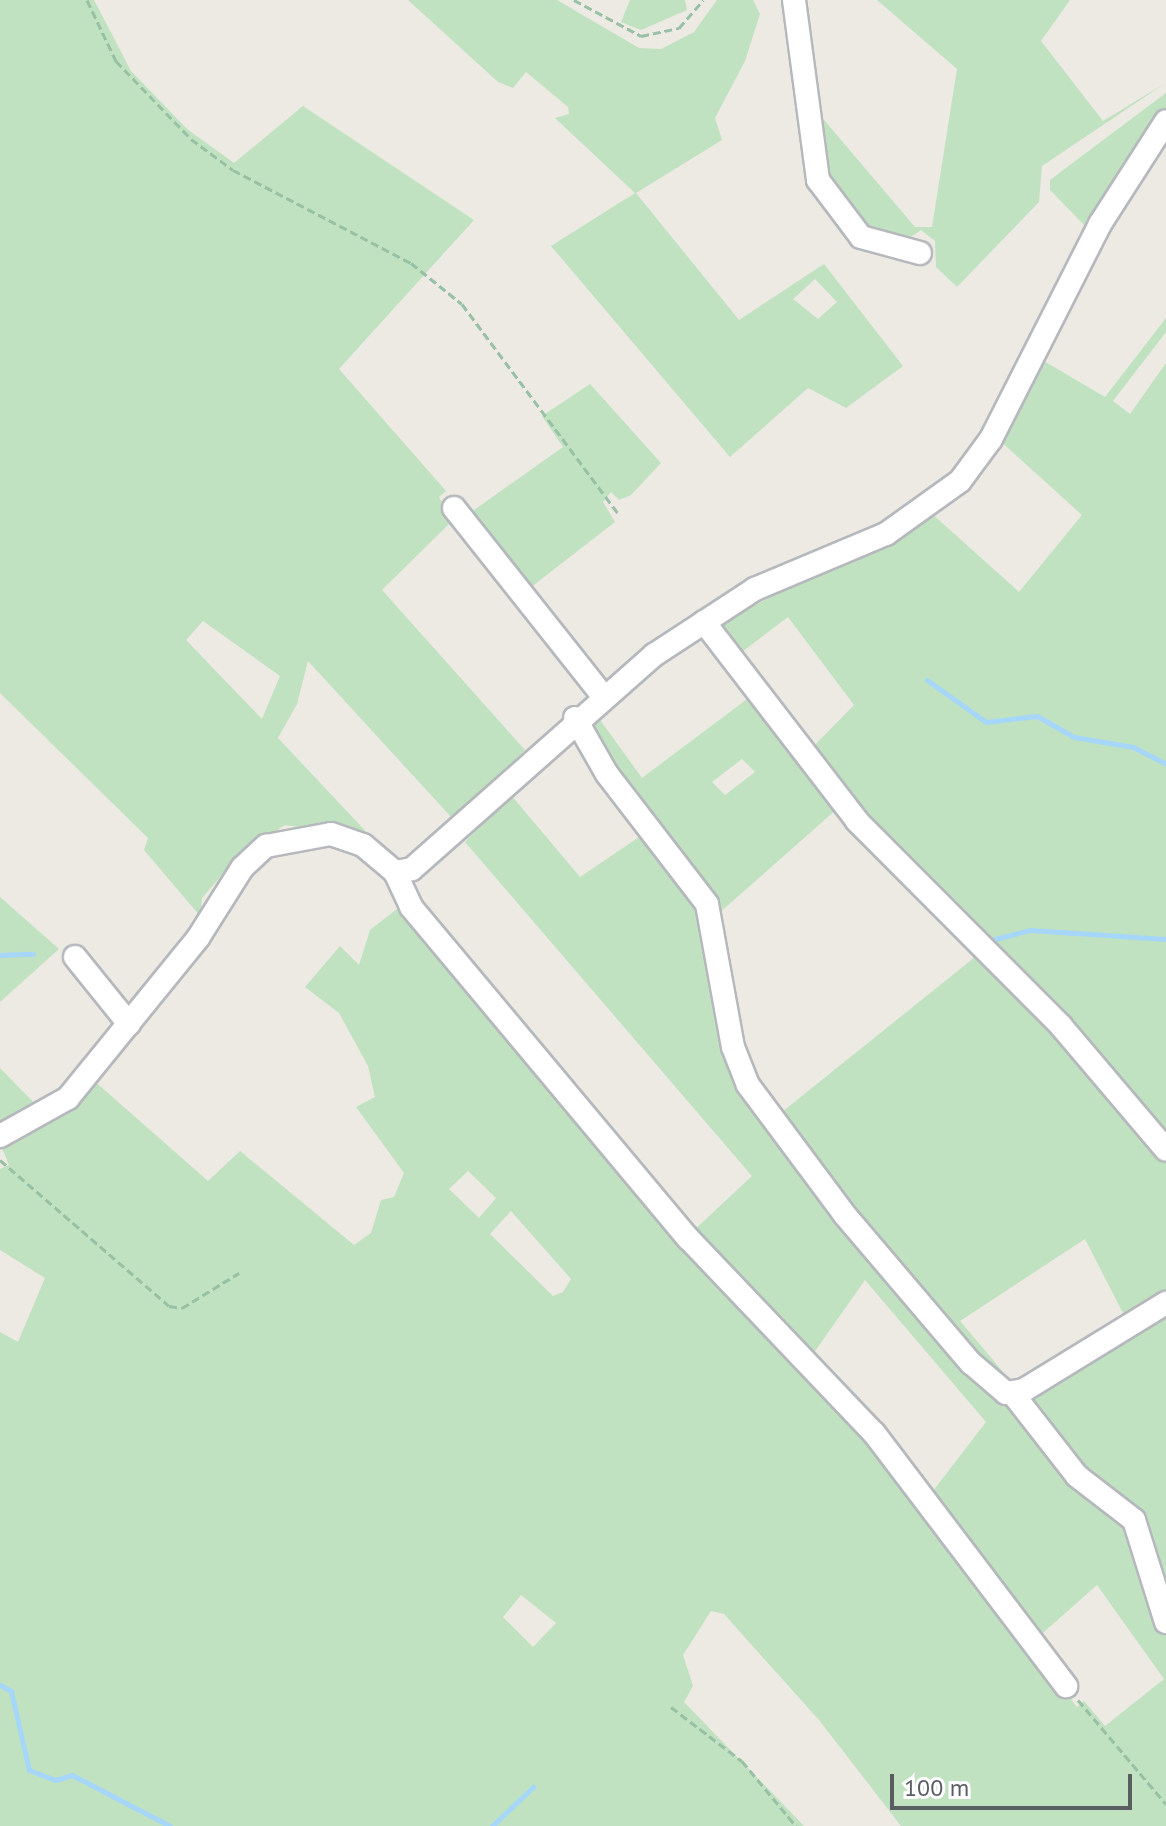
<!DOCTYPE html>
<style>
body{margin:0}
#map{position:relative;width:1166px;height:1826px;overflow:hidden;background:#eceae2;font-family:"PT Sans",sans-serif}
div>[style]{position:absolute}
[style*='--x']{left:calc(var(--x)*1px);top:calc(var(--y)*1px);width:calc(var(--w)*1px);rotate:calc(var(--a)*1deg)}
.green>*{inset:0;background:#c0e2c0}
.stream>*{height:5px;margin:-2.5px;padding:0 2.5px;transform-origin:2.5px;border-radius:2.5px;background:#a6d6f9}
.path>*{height:3px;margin-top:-1.5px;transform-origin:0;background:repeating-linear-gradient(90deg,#98c0a4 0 8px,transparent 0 12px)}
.roads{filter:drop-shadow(2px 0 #b5b8bc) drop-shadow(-2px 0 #b5b8bc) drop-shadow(0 2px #b5b8bc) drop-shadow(0 -2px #b5b8bc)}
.minor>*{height:22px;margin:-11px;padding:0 11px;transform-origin:11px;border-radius:11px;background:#fff}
span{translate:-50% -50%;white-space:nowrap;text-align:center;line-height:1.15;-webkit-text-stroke:7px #fff;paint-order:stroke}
.scale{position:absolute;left:890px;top:1774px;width:242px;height:36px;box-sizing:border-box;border:4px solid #5a5e62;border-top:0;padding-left:10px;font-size:24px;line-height:28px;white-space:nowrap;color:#5a5e62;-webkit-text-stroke:6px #fff;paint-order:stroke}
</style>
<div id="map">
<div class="green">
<div style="clip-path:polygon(evenodd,0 0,94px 0,131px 71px,187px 129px,234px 163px,303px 106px,474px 220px,339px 369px,446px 491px,439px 497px,453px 520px,382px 590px,525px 750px,453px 819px,308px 661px,297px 704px,278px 738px,372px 838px,285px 825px,238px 856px,202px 898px,200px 916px,144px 850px,148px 838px,0 693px,0 0,203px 621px,280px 676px,262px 719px,186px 640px,203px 621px)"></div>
<div style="clip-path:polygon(evenodd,408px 0,557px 0,639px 48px,661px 49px,694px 32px,717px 0,753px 0,760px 14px,745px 61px,715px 118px,722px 140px,636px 193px,739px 320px,824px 264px,903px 366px,846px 408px,808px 388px,730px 457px,551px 246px,635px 193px,555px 118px,569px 114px,568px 107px,526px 72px,513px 88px,498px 82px,408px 0,815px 279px,837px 302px,818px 319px,793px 299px,815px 279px)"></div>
<div style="clip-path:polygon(630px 0,685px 0,687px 10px,641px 30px,621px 22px)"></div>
<div style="clip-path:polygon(877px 0,1070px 0,1041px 41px,1103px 121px,1164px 84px,1042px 166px,1039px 202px,957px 287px,936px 267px,935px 241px,921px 230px,906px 240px,864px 234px,819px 177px,813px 107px,915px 227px,932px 227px,957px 69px)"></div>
<div style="clip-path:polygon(1166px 93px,1166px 109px,1089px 230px,1050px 190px,1050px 180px)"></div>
<div style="clip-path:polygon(1166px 318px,1166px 332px,1113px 401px,1130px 414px,1166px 363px,1166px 1139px,808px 752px,854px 705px,788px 617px,734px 658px,736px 643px,720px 624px,930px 512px,1019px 592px,1082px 515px,998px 439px,1037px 357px,1105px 397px)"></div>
<div style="clip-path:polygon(590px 384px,661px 463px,631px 495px,619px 500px,611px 492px,603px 502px,615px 522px,526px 591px,467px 515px,563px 447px,542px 416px)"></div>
<div style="clip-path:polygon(evenodd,750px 697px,837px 809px,718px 914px,588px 724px,595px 713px,642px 778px,750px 697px,742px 759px,755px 772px,725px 795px,712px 782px,742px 759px)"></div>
<div style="clip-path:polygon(evenodd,511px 795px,580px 877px,648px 831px,702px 902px,733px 1063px,994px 1392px,1061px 1381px,1166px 1310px,1166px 1826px,901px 1826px,819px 1720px,724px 1614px,711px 1611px,683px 1655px,693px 1686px,684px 1702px,804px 1826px,0 1826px,0 1332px,18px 1342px,45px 1278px,0 1250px,0 1169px,9px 1165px,0 1143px,92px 1079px,208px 1181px,240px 1151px,354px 1245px,371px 1233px,381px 1200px,394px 1197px,404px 1173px,356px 1107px,375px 1097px,368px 1066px,339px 1013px,305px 987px,340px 946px,359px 965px,370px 930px,402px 905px,821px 1381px,1077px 1707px,1084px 1701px,1105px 1726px,1164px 1679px,1097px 1585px,1036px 1639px,930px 1495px,986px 1422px,865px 1280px,811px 1357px,692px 1232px,752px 1176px,465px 842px,511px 795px,468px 1171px,496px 1198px,479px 1218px,449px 1189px,468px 1171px,511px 795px,511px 1211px,571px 1279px,563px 1292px,553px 1296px,490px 1234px,511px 1211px,511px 795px,521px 1595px,556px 1623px,533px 1647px,503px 1617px,521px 1595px)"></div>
<div style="clip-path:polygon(0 897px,59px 949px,0 1002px)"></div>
<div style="clip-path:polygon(975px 957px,1024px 998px,1166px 1160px,1166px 1292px,1126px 1319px,1085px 1239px,960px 1321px,1015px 1386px,943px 1320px,777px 1116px)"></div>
<div style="clip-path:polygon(0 1068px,41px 1110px,0 1128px)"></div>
</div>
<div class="stream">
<div style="--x:927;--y:680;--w:72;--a:35.4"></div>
<div style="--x:986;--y:722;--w:51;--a:-6.7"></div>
<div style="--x:1037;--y:716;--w:43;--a:29.6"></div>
<div style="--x:1074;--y:737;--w:60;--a:9.6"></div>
<div style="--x:1133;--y:747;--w:37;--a:27"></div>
<div style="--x:987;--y:941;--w:44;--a:-14.3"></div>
<div style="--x:1030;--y:930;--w:136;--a:3.8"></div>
<div style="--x:0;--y:955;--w:33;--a:-2"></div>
<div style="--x:0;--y:1685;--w:13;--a:29"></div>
<div style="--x:11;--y:1691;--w:81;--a:77.2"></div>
<div style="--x:29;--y:1770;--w:28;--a:21"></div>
<div style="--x:55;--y:1780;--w:18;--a:-16"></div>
<div style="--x:72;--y:1775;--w:110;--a:27.5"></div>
<div style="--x:492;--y:1826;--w:57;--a:-43.6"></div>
</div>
<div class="path">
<div style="--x:87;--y:0;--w:68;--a:64.6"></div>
<div style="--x:116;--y:61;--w:108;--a:46.1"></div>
<div style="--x:191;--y:139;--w:52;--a:36.4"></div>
<div style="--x:233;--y:170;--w:201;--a:27.6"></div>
<div style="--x:411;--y:263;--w:65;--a:38.8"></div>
<div style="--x:462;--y:304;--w:263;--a:53.3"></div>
<div style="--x:574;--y:0;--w:76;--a:28.2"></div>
<div style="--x:641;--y:36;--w:39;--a:-12"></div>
<div style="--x:679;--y:28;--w:37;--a:-49"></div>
<div style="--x:0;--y:1160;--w:223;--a:40.8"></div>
<div style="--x:169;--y:1306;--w:13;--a:9"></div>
<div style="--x:182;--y:1308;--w:67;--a:-31.6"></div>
<div style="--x:1078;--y:1700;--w:136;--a:49.8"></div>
<div style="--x:671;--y:1707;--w:89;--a:37.3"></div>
<div style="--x:742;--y:1761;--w:85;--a:50.3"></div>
</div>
<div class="roads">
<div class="minor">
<div style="--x:794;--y:0;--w:182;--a:82.4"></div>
<div style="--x:818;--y:180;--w:71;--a:53"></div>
<div style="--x:861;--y:237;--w:61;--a:15.2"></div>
<div style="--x:454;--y:508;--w:238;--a:51.6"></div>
<div style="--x:704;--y:622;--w:251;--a:52.4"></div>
<div style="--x:857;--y:821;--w:289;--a:45.1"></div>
<div style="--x:1061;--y:1026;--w:162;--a:49.7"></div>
<div style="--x:575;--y:718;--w:64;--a:60.3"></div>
<div style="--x:607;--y:774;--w:164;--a:52.4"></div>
<div style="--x:707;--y:904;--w:145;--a:79.7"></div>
<div style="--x:733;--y:1047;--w:41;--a:68.5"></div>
<div style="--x:748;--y:1085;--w:161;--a:53.3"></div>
<div style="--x:844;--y:1214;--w:196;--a:49.6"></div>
<div style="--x:971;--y:1363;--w:46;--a:40.6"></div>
<div style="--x:1006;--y:1393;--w:18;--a:-9"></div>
<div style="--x:1024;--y:1390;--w:167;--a:-31.5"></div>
<div style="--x:395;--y:872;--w:38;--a:65"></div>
<div style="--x:411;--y:907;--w:432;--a:50.1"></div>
<div style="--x:688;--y:1238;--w:269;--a:46.4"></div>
<div style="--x:874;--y:1433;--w:318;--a:52.8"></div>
<div style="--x:75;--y:957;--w:86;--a:51.1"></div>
<div style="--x:0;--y:1136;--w:78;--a:-29.2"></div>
<div style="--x:68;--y:1098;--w:206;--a:-50.9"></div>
<div style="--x:198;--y:938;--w:83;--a:-57.8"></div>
<div style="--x:242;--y:868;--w:33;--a:-43"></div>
<div style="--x:266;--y:846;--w:66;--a:-10.5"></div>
<div style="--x:331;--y:834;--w:34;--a:19"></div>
<div style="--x:363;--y:845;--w:42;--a:40.2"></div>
<div style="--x:395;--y:872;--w:17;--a:-10"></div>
<div style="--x:412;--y:869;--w:323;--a:-41.5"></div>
<div style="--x:654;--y:655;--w:121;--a:-33.2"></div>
<div style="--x:755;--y:589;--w:142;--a:-22.8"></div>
<div style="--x:886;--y:534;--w:91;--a:-35.6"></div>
<div style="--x:960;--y:481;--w:52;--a:-53.6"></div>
<div style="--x:991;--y:439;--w:241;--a:-63.1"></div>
<div style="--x:1100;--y:224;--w:122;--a:-57.3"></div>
<div style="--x:1013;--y:1394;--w:104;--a:52"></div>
<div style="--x:1077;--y:1476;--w:72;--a:37.7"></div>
<div style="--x:1134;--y:1520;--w:107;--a:72.6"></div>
</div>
</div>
<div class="scale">100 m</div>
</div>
